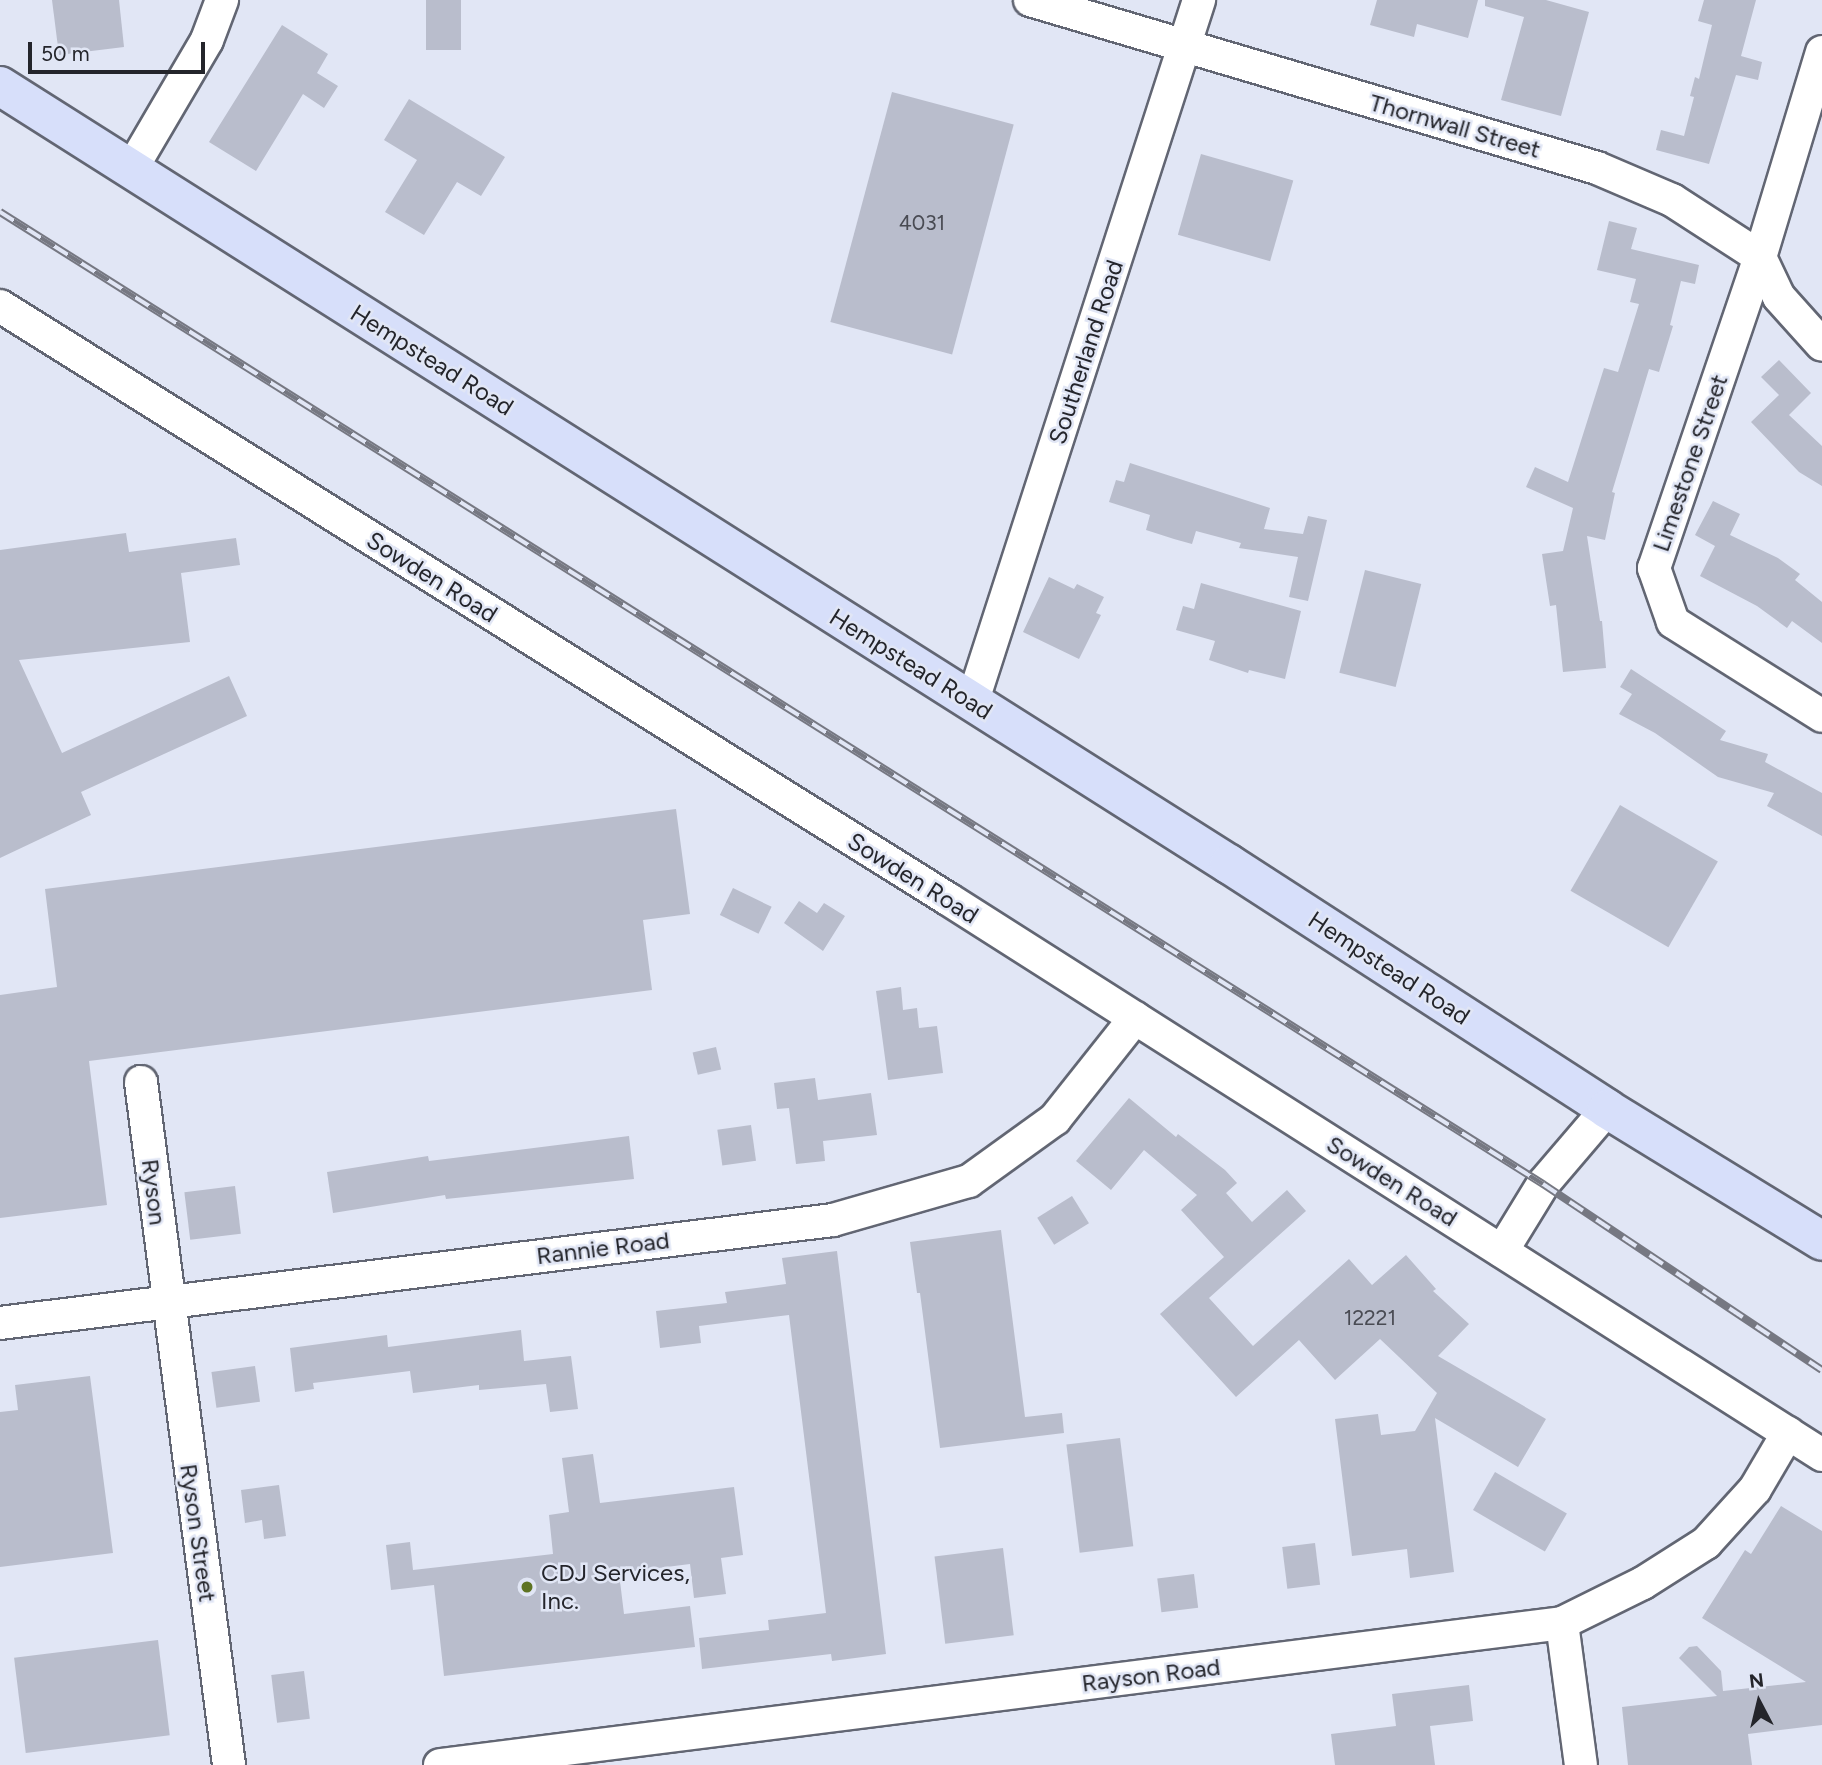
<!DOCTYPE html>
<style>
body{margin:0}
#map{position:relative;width:1822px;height:1765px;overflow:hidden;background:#e1e6f5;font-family:Figtree,sans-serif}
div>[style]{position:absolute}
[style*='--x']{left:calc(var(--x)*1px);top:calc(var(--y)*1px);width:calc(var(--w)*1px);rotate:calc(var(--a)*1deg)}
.building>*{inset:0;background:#b9bdcc;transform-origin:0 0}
.roads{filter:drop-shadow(2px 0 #626673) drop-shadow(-2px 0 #626673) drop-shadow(0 2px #626673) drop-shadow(0 -2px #626673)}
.minor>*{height:32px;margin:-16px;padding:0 16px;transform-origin:16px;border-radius:16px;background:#fff}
.major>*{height:38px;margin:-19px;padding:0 19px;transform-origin:19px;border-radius:19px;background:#d7dffa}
.rail>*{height:8px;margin-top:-4px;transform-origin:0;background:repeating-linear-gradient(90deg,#e1e6f5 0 16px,#767882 0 32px);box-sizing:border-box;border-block:2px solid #767882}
.dots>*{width:19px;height:19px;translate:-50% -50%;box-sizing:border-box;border:4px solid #e1e6f5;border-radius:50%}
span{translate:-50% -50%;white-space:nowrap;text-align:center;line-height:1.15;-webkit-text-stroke:5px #e1e6f5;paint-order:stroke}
.number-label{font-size:21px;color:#494b53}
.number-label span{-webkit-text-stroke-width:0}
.street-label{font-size:24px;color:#24252b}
.poi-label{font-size:24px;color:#24252b}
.left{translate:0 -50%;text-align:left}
.north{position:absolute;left:1724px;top:1667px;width:70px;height:70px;-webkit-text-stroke:5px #e1e6f5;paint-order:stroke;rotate:353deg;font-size:19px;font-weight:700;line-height:28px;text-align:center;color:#24252b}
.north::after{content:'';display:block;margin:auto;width:24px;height:32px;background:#24252b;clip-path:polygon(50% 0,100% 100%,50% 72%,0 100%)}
.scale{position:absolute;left:28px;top:42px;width:177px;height:32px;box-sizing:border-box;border:4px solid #24252b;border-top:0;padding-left:9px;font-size:21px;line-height:24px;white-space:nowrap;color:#24252b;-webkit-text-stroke:5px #e1e6f5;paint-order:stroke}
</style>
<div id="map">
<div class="building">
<div style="clip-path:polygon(52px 0,119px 0,124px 47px,59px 55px)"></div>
<div style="left:426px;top:0;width:35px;height:50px"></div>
<div style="clip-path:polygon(1377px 0,1478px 0,1468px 38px,1417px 24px,1414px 37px,1370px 25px)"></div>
<div style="clip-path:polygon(1485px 0,1546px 0,1589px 12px,1561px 116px,1501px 100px,1524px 17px,1485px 6px)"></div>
<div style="clip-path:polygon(1704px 0,1756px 0,1741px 56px,1762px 62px,1758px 80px,1736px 75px,1709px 164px,1656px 150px,1661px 130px,1684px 136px,1694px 97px,1690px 96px,1695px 77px,1699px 79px,1712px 25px,1698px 21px)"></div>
<div style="clip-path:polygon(282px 25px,328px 54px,317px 73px,338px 86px,324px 108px,303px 94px,256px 171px,209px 142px)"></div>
<div style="left:892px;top:92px;width:126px;height:238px;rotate:15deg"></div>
<div style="clip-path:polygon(409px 99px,505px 157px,481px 196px,457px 182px,424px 235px,385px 212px,417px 160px,384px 140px)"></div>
<div style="left:1201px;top:154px;width:96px;height:84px;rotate:16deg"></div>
<div style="clip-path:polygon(1609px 221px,1637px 228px,1631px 249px,1699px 265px,1695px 284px,1681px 281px,1670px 325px,1673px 326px,1659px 372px,1649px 369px,1612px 492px,1615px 493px,1605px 540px,1587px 536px,1600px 621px,1602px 621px,1606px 668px,1563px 672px,1556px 605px,1550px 606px,1542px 554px,1563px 551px,1573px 508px,1526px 487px,1535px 467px,1568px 482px,1604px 368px,1618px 372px,1639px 304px,1630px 302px,1636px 279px,1597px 270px)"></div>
<div style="clip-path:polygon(1779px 360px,1811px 393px,1789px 415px,1822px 446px,1822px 486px,1799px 472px,1751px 422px,1779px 395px,1761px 377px)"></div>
<div style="clip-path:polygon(1130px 463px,1270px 508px,1264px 529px,1303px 534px,1308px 516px,1327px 520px,1308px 601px,1289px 597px,1298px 557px,1239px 548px,1241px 543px,1196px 531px,1192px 544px,1174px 539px,1146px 530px,1150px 515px,1109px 502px,1116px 480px,1124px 482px)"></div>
<div style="clip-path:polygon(1713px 501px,1740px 514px,1730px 535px,1778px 558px,1800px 574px,1795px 580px,1822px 602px,1822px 643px,1792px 621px,1787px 628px,1757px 606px,1700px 576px,1715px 546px,1695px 535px)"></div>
<div style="clip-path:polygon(126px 533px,129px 552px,236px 538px,240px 565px,181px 573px,190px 642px,19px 660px,62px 753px,229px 676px,247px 716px,81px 792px,91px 815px,0 858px,0 550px)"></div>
<div style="left:1365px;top:570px;width:58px;height:106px;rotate:14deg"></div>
<div style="clip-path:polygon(1049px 577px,1074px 589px,1077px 584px,1104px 597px,1096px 613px,1101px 615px,1079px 659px,1023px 632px)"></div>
<div style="clip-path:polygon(1201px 583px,1301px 611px,1285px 679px,1249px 670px,1248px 673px,1209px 660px,1215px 641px,1176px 630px,1183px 606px,1194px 609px)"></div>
<div style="clip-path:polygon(1631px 669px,1726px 731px,1720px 740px,1768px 754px,1765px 762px,1822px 793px,1822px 836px,1767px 806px,1774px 793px,1718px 777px,1655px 733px,1619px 714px,1632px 694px,1620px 687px)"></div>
<div style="left:1620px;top:805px;width:113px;height:99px;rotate:30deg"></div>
<div style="clip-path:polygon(676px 809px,690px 914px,643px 920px,652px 990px,89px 1061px,107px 1205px,0 1218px,0 995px,57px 987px,45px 889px)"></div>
<div style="left:733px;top:888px;width:43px;height:30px;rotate:26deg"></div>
<div style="clip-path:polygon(799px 901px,817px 913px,824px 903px,845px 916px,823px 951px,784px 923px)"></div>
<div style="clip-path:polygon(901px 987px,903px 1010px,917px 1008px,919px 1028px,937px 1026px,943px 1073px,888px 1080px,876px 991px)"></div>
<div style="left:716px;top:1047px;width:23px;height:24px;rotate:77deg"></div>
<div style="clip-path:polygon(815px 1078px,818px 1100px,871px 1093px,877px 1135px,823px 1141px,825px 1161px,796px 1164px,789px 1108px,777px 1109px,774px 1083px)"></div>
<div style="clip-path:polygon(1129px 1098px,1176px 1137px,1178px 1134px,1225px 1170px,1237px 1183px,1226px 1193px,1252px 1222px,1287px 1190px,1306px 1211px,1209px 1298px,1253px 1346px,1349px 1259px,1372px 1285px,1406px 1255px,1436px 1289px,1433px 1291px,1469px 1324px,1438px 1356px,1546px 1419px,1518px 1467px,1435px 1418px,1454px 1572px,1410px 1578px,1407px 1549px,1352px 1556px,1335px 1419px,1378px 1414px,1381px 1435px,1415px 1431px,1437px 1393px,1380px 1339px,1335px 1380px,1299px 1340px,1236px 1397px,1160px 1314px,1224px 1257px,1181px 1210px,1197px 1195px,1144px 1150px,1111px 1190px,1076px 1161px)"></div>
<div style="left:751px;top:1125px;width:36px;height:34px;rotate:82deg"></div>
<div style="clip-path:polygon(629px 1136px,634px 1179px,446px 1199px,445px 1195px,333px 1213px,327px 1172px,428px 1156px,429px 1161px)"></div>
<div style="left:235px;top:1186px;width:48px;height:51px;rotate:83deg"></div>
<div style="left:1072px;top:1196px;width:32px;height:41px;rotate:58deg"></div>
<div style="clip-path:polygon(1001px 1230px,1025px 1417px,1062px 1413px,1064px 1433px,940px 1448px,920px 1293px,917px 1293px,910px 1242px)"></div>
<div style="clip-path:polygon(837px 1251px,886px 1654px,832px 1661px,831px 1654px,702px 1669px,699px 1638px,769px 1630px,768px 1620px,826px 1613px,789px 1315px,699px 1326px,701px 1343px,660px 1348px,656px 1311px,727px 1303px,725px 1292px,786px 1284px,782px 1258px)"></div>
<div style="clip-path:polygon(521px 1330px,524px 1361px,571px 1356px,578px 1409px,550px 1412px,546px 1384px,479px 1390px,479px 1385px,413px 1393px,410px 1371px,313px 1383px,314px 1389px,295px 1392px,290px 1348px,387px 1335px,388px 1347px)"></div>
<div style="left:255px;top:1366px;width:36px;height:44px;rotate:82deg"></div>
<div style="clip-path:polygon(90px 1376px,113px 1553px,0 1567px,0 1412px,18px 1410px,15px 1385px)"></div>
<div style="left:1120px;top:1438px;width:109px;height:54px;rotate:83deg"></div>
<div style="clip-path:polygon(593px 1454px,600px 1503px,734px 1487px,743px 1555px,721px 1558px,726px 1594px,694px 1598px,690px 1564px,619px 1573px,624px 1614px,690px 1606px,695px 1647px,444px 1676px,434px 1585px,391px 1590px,386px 1545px,410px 1542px,413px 1570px,553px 1554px,549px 1515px,569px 1512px,562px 1458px)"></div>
<div style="left:1495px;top:1472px;width:83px;height:44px;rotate:30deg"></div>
<div style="clip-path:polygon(279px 1485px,286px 1536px,264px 1539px,262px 1520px,245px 1523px,241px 1490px)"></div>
<div style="clip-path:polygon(1781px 1506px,1822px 1531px,1822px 1725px,1748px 1734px,1752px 1765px,1628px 1765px,1622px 1707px,1717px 1696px,1679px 1658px,1689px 1647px,1697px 1646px,1721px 1671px,1723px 1691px,1806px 1682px,1702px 1618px,1745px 1550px,1751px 1554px)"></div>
<div style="left:1315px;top:1543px;width:42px;height:33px;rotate:83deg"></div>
<div style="left:1003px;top:1548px;width:88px;height:69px;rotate:83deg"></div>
<div style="left:1194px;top:1574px;width:34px;height:37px;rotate:83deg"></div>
<div style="left:158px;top:1640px;width:96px;height:145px;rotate:83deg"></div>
<div style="left:304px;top:1671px;width:48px;height:33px;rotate:83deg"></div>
<div style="clip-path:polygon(1469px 1685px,1473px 1721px,1430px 1726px,1435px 1765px,1335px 1765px,1331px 1734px,1396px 1726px,1392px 1694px)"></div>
</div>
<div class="roads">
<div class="minor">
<div style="--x:1030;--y:0;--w:591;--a:16.5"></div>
<div style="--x:1597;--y:168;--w:82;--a:23.1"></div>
<div style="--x:1672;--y:200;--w:105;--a:32.9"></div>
<div style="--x:1760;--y:257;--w:44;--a:64.6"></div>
<div style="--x:1779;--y:297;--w:64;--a:48.1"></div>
<div style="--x:1822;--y:52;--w:214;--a:106.8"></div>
<div style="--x:1760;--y:257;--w:329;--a:108.8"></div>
<div style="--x:1654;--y:568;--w:57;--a:70.6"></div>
<div style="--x:1673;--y:622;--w:176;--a:32.2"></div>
<div style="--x:132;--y:168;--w:148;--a:-59.6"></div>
<div style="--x:207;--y:40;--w:43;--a:-69.4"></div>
<div style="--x:0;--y:306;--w:1118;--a:32.03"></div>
<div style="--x:948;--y:899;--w:1036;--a:32.46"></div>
<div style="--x:972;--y:703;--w:739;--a:-72.1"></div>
<div style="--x:141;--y:1082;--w:689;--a:82.66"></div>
<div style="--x:1502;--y:1251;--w:79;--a:-58.5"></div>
<div style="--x:1543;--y:1184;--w:99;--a:-49.5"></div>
<div style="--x:0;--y:1323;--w:839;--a:-7.05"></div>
<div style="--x:833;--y:1220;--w:141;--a:-16"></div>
<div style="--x:969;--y:1181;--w:106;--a:-35.8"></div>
<div style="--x:1055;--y:1119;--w:129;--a:-51.6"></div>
<div style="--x:1562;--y:1623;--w:143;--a:82.4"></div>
<div style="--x:440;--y:1765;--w:1131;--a:-7.21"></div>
<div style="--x:1562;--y:1623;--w:90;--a:-26.3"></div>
<div style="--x:1643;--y:1583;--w:75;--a:-32.4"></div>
<div style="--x:1706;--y:1543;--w:73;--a:-47.8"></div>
<div style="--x:1755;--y:1489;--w:65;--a:-59.5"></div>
</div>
<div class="major">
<div style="--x:0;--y:86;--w:1455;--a:32.34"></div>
<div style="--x:1229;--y:864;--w:450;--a:32.9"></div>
<div style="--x:1607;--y:1109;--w:252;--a:31.5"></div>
</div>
</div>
<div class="rail">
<div style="--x:0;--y:212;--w:1824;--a:32.21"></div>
<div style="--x:1543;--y:1184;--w:335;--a:33.7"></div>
</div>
<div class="dots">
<div style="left:527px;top:1587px;background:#5f7424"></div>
</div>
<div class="number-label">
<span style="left:922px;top:223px">4031</span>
<span style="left:1370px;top:1318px">12221</span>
</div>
<div class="street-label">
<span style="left:1455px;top:126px;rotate:16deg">Thornwall Street</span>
<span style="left:1086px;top:352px;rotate:-72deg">Southerland Road</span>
<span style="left:432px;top:360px;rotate:32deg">Hempstead Road</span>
<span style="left:1690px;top:463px;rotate:-71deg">Limestone Street</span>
<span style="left:432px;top:577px;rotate:32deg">Sowden Road</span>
<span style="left:911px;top:664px;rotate:32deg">Hempstead Road</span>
<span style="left:913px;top:878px;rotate:32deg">Sowden Road</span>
<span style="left:1389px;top:968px;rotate:33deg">Hempstead Road</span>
<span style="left:1392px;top:1181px;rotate:32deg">Sowden Road</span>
<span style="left:154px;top:1192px;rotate:83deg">Ryson</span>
<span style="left:603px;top:1248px;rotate:-7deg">Rannie Road</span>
<span style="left:198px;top:1533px;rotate:82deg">Ryson Street</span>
<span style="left:1151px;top:1675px;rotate:-7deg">Rayson Road</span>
</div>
<div class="poi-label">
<span class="left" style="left:541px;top:1587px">CDJ Services,<br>Inc.</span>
</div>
<div class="north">N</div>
<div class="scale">50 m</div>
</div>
